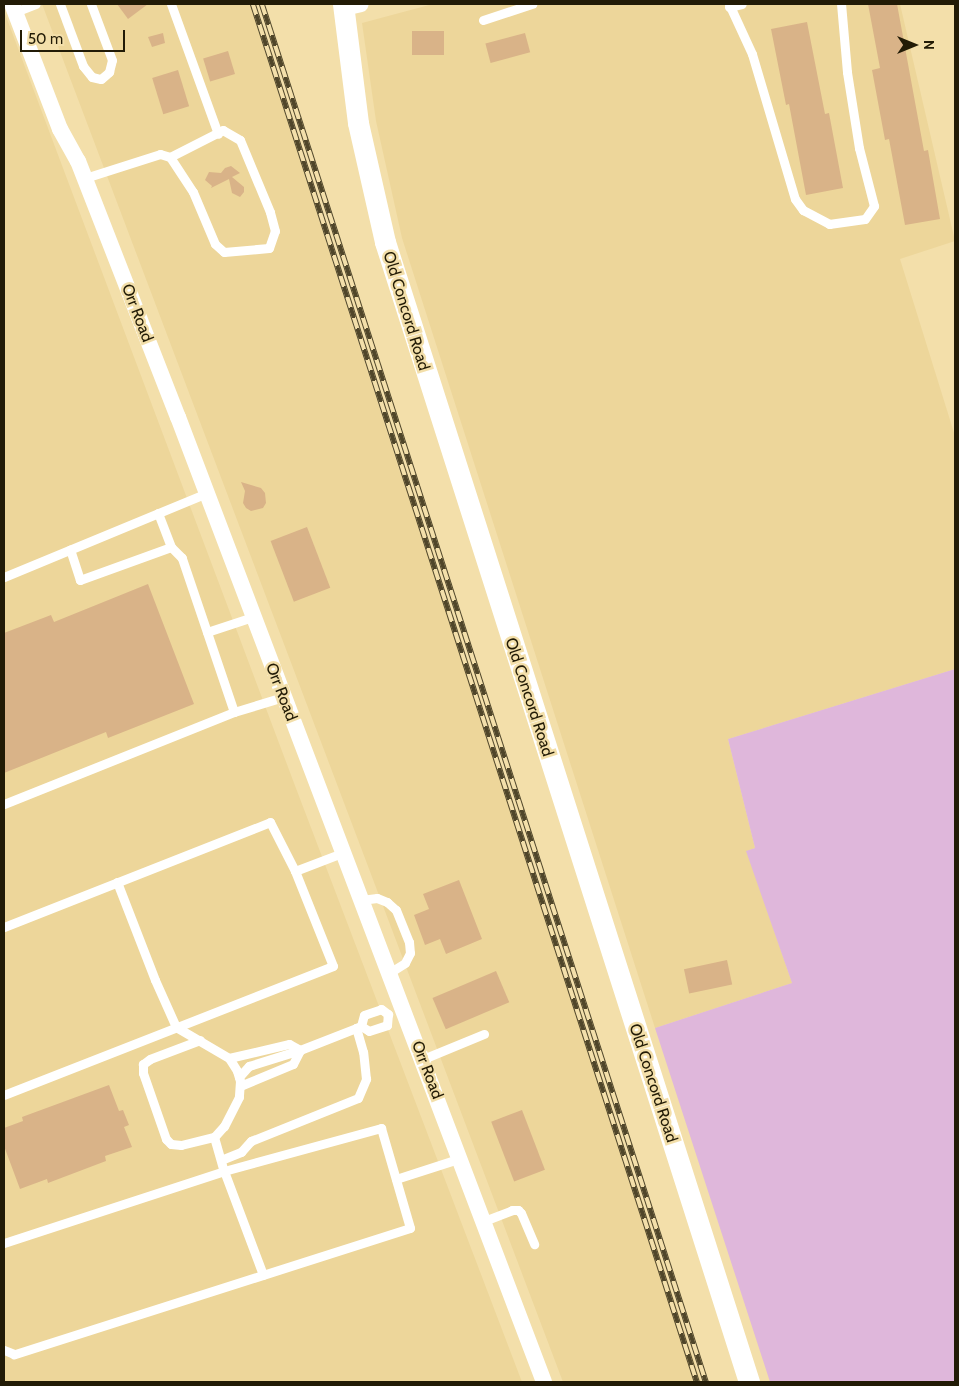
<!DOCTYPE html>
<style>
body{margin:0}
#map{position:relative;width:959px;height:1386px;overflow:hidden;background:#f3dfaa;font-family:Cabin,sans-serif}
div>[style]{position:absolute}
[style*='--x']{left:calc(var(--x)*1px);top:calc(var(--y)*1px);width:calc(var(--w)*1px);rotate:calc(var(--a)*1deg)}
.built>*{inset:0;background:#edd69a}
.green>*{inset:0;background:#dfb7db}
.building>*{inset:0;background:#d9b388;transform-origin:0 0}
.service>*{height:9px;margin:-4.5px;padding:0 4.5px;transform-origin:4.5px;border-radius:4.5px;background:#fff}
.minor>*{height:16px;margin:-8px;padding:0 8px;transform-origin:8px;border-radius:8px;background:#fff}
.tertiary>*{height:21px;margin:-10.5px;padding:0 10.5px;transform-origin:10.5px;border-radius:10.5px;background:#fff}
.rail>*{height:5.5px;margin-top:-2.75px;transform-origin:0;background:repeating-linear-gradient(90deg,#f3dfaa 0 11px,#50462a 0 22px);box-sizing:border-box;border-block:1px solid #50462a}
span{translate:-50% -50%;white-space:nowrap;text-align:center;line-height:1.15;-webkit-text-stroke:5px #f3dfaa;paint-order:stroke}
.street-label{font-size:16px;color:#221b06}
.frame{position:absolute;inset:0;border:5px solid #221b06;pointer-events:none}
.north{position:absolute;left:889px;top:20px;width:50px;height:50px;-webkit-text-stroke:4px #f3dfaa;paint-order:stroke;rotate:90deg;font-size:14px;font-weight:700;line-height:20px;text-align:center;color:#221b06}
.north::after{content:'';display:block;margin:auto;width:18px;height:22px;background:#221b06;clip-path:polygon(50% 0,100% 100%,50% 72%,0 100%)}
.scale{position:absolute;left:20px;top:30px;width:105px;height:22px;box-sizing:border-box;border:2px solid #221b06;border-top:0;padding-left:6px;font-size:15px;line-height:18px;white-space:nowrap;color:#221b06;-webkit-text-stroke:4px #f3dfaa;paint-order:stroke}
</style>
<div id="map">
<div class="built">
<div style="clip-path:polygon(42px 4px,250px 4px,400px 472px,404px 471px,701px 1382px,563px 1382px)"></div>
<div style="clip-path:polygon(433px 4px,900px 4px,955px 241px,900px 259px,955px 436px,955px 669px,728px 739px,755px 848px,747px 851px,792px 983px,655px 1028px,402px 238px,376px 121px,362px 23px)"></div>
<div style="clip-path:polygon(4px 11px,294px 783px,522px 1382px,4px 1382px)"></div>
</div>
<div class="green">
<div style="clip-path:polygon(955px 669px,955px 1382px,770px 1382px,655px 1028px,792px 983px,746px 851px,755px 848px,728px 739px)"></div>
</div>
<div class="building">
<div style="clip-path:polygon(117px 4px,148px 4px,128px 19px)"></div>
<div style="clip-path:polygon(868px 4px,897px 4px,924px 151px,928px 150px,940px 219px,905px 225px,889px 139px,885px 140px,872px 70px,880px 68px)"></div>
<div style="clip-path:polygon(807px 22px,825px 114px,829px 113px,843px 188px,806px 195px,789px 104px,786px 105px,771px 29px)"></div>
<div style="left:412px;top:31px;width:32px;height:24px"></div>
<div style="clip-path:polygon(163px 33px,165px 43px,152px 47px,148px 37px)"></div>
<div style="left:525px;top:33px;width:20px;height:41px;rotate:75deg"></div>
<div style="left:228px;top:51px;width:24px;height:26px;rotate:73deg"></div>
<div style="left:178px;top:70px;width:38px;height:27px;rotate:73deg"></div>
<div style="clip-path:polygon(231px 166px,240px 173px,232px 177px,244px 187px,244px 192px,240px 197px,232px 193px,229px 179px,211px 188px,212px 186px,205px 180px,209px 172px,221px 173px,225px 168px)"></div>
<div style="clip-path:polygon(241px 482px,261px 488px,265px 493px,266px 503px,263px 508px,251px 511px,246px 508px,243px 503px,245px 491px)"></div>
<div style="left:307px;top:527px;width:65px;height:39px;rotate:69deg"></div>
<div style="clip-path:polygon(148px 584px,194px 704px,108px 738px,106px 732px,4px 773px,4px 633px,51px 615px,54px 622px)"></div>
<div style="clip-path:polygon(459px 880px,482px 939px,446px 954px,440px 939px,425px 945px,414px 915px,429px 909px,423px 894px)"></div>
<div style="left:727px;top:960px;width:25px;height:44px;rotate:78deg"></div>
<div style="left:496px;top:971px;width:34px;height:69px;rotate:67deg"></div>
<div style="clip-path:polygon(109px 1085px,119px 1111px,123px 1110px,129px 1125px,124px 1127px,132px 1147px,105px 1156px,106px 1161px,48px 1183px,47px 1179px,20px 1189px,4px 1146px,4px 1128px,23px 1121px,22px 1117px)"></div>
<div style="left:522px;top:1110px;width:64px;height:33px;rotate:69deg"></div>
</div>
<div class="service">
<div style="--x:60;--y:4;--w:66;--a:69.6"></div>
<div style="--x:83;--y:66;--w:14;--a:51"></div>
<div style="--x:92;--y:77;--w:9;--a:13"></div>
<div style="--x:101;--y:79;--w:11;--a:-41"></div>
<div style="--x:109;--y:72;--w:12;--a:-76"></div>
<div style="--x:112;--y:60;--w:60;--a:-110.6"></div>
<div style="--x:171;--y:4;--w:138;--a:70.1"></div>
<div style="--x:729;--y:4;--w:55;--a:65.3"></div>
<div style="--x:752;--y:54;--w:151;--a:73.5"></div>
<div style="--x:795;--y:199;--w:14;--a:54"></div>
<div style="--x:803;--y:210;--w:30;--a:28"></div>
<div style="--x:829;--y:224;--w:36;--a:-8"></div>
<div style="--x:865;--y:219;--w:16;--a:-55"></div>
<div style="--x:874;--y:206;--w:60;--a:-104.5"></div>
<div style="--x:859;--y:148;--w:77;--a:-99"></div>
<div style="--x:847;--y:72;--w:68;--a:-95"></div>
<div style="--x:729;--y:7;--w:13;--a:-13"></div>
<div style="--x:15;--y:12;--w:22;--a:-21"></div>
<div style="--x:483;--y:20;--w:52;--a:-18.1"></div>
<div style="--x:85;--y:178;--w:79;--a:-17.7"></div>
<div style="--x:160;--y:154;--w:10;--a:17"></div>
<div style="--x:170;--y:157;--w:42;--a:56.7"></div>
<div style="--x:193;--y:192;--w:56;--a:67.1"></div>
<div style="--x:215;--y:244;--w:12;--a:42"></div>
<div style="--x:224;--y:252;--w:45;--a:-5.1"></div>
<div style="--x:269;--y:248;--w:18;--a:-71"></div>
<div style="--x:275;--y:231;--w:20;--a:-105"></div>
<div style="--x:270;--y:212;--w:78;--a:-112.6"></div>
<div style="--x:240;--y:140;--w:20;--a:-150"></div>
<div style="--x:223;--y:130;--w:59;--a:153"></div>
<div style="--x:158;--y:513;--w:36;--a:69"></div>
<div style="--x:4;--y:577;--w:220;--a:-22.5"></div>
<div style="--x:207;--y:632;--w:48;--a:-18.1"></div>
<div style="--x:234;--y:712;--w:51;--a:-17"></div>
<div style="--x:4;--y:804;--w:248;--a:-21.8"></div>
<div style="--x:234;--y:712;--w:163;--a:-108.7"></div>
<div style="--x:182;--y:558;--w:16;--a:-135"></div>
<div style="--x:171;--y:547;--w:97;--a:160.1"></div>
<div style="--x:80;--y:580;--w:32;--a:-108"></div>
<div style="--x:295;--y:871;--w:50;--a:-21"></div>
<div style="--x:117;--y:882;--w:105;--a:68.8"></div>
<div style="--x:155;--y:980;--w:51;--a:65.9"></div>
<div style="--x:176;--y:1027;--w:61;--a:30.3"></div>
<div style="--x:229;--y:1058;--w:15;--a:58"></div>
<div style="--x:237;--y:1071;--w:10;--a:73"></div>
<div style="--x:240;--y:1081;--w:16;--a:94"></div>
<div style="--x:239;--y:1097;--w:33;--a:117"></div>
<div style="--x:224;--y:1126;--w:15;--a:132"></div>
<div style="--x:214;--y:1137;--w:35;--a:74"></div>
<div style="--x:224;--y:1171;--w:111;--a:69.4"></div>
<div style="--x:361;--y:900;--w:16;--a:-7"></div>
<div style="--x:377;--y:898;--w:11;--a:22"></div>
<div style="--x:387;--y:902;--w:12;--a:42"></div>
<div style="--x:396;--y:910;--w:35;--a:68"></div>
<div style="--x:409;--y:942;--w:11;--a:85"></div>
<div style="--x:410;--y:953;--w:11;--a:117"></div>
<div style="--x:405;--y:963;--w:19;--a:148"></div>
<div style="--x:4;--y:927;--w:286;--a:-21.5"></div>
<div style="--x:270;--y:822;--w:55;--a:63"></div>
<div style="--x:295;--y:871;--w:102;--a:68.2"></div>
<div style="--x:333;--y:966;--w:353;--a:158.6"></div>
<div style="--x:361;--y:1026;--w:11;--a:-75"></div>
<div style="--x:364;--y:1015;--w:18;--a:-19"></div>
<div style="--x:381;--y:1009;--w:9;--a:36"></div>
<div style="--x:200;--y:1040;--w:53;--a:159.2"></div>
<div style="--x:150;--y:1059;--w:9;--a:144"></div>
<div style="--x:143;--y:1064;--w:9;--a:90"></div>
<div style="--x:143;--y:1073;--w:70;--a:70.8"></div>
<div style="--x:166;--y:1139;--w:7;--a:45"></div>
<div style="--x:171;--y:1144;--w:10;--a:6"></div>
<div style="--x:181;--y:1145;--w:34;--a:-14"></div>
<div style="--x:229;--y:1058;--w:62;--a:-13.1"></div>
<div style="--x:289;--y:1044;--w:13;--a:29"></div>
<div style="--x:423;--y:1059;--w:66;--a:-22.3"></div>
<div style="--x:239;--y:1077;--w:15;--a:-48"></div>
<div style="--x:249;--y:1066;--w:53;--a:-17.4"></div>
<div style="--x:300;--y:1050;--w:60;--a:-21.4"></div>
<div style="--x:356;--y:1028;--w:5;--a:-22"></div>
<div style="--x:361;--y:1026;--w:9;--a:32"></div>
<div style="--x:369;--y:1031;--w:19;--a:-18"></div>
<div style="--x:387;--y:1025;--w:11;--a:-85"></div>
<div style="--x:240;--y:1086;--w:57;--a:-22.5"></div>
<div style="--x:293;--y:1064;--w:16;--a:-63"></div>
<div style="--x:221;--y:1160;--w:22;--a:-22"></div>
<div style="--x:241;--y:1152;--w:15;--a:-48"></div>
<div style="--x:251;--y:1141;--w:115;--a:-21.9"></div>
<div style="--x:358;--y:1098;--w:21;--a:-67"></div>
<div style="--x:366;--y:1079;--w:27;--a:-96"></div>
<div style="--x:363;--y:1052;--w:25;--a:-106"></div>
<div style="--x:396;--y:1179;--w:68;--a:-17.9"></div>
<div style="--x:484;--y:1221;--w:30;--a:-21"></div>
<div style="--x:512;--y:1210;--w:6;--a:0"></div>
<div style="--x:518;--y:1210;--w:4;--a:45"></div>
<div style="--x:521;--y:1213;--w:34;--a:67"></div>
<div style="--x:4;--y:1243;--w:231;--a:-18.1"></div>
<div style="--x:224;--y:1171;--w:163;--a:-15.3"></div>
<div style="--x:381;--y:1128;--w:104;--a:73.8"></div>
<div style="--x:410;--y:1228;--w:416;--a:162.3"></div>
<div style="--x:14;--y:1354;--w:11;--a:-158"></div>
</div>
<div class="minor">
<div style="--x:12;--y:4;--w:134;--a:69"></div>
<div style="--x:60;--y:129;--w:37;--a:61"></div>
<div style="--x:78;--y:161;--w:275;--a:68.7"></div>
<div style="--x:178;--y:417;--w:1032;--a:69.23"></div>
<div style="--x:344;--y:8;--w:17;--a:-13"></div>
</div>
<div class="tertiary">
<div style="--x:343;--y:4;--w:120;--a:82.8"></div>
<div style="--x:358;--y:123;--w:122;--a:77.2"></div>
<div style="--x:385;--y:242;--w:1197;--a:72.29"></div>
</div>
<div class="rail">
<div style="--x:253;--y:4;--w:1448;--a:72.14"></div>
<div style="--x:262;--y:4;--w:1448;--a:72.14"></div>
</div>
<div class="street-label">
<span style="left:406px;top:311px;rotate:73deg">Old Concord Road</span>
<span style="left:137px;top:313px;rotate:69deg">Orr Road</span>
<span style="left:281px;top:692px;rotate:69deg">Orr Road</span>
<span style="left:529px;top:697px;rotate:72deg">Old Concord Road</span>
<span style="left:427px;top:1070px;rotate:69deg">Orr Road</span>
<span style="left:653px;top:1083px;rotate:72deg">Old Concord Road</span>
</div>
<div class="frame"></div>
<div class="north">N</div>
<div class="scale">50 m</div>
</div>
